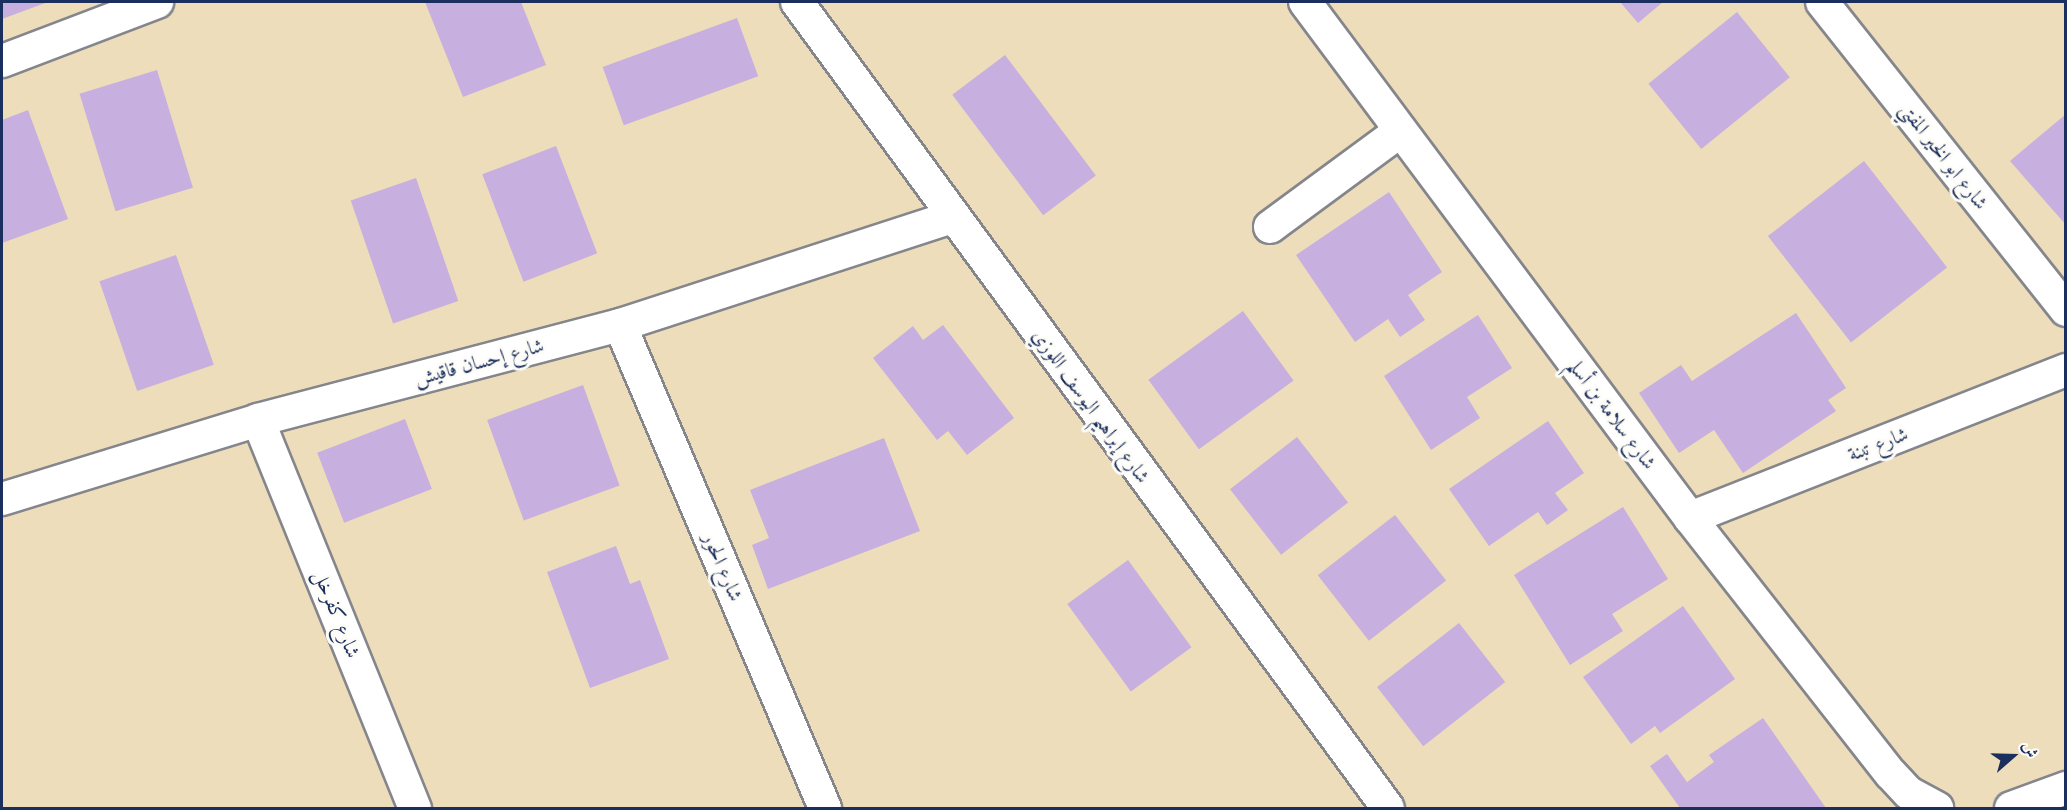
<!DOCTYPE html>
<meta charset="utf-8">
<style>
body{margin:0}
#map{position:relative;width:2067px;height:810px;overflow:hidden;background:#eeddba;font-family:Cardo,Amiri,serif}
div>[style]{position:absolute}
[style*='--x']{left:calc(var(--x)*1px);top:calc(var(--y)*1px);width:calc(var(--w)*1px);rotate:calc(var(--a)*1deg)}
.building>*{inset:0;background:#c7afdf;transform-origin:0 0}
.roads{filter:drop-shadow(2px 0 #84868c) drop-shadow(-2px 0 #84868c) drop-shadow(0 2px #84868c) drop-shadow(0 -2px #84868c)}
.minor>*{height:32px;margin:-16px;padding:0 16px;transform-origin:16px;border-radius:16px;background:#fff}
span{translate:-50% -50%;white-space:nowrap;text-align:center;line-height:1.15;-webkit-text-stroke:6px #fdfcf7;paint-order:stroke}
.street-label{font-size:20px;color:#1b2f5e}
.frame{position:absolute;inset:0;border:3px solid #1b2f5e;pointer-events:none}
.north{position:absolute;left:1983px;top:726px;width:60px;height:60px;-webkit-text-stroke:4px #fdfcf7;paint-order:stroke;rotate:70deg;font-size:16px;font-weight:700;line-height:24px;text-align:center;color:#1b2f5e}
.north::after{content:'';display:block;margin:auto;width:21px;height:27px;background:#1b2f5e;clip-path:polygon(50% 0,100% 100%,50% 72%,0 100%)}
</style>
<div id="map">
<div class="building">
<div style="clip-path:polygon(2px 2px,48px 2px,2px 19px)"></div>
<div style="clip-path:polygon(425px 2px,521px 2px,546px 65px,463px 97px)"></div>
<div style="clip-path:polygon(1620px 2px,1663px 2px,1638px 23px)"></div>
<div style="left:1737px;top:12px;width:84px;height:114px;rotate:51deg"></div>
<div style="left:737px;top:18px;width:62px;height:143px;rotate:70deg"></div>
<div style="left:1005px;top:55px;width:151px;height:66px;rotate:53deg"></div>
<div style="left:157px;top:70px;width:123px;height:81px;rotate:73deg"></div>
<div style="clip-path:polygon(28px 110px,68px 219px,2px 243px,2px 120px)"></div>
<div style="clip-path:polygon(2066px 114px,2066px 225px,2010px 161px)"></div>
<div style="left:556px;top:146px;width:115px;height:79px;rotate:69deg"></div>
<div style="left:1864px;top:161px;width:135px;height:122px;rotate:52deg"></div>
<div style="left:416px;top:178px;width:130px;height:69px;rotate:71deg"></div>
<div style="clip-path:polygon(1389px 192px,1442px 272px,1408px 295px,1425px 320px,1400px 337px,1388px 319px,1355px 342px,1296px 255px)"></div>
<div style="left:176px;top:255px;width:116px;height:81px;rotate:71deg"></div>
<div style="left:1243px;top:311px;width:86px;height:117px;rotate:54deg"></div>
<div style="clip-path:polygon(1796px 313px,1846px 388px,1828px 400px,1836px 411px,1743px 473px,1714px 430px,1679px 453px,1639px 393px,1681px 365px,1692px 381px)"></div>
<div style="clip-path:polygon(1478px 315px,1512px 368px,1467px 397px,1480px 418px,1431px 450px,1384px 376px)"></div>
<div style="clip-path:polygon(943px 325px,1014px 418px,967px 455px,948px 431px,937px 440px,873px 358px,913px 326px,923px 340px)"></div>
<div style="left:583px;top:385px;width:107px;height:102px;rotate:70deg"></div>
<div style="left:405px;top:419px;width:75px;height:94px;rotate:69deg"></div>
<div style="clip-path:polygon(1548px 421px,1584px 473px,1555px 493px,1568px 510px,1547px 525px,1538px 512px,1489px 546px,1449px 489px)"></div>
<div style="left:1297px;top:437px;width:83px;height:85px;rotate:52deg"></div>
<div style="clip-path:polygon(884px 438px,920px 531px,768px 589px,752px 545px,769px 538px,750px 490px)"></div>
<div style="clip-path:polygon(1623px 507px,1668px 579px,1612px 614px,1623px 631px,1570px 665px,1514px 575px)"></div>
<div style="left:1395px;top:515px;width:83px;height:98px;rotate:52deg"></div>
<div style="clip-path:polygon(616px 546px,630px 584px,640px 580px,669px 659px,590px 688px,547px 572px)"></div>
<div style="left:1128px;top:560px;width:108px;height:75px;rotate:54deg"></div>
<div style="clip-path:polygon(1683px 606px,1735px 679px,1660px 733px,1655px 726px,1631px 744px,1583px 677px)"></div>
<div style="left:1459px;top:623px;width:75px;height:104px;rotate:52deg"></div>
<div style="clip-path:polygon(1763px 718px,1826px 808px,1680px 808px,1650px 766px,1667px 754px,1687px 782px,1714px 762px,1709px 755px)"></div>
</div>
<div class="roads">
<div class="minor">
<div style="--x:797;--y:2;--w:999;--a:53.75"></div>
<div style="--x:1305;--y:2;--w:644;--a:53.27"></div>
<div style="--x:1690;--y:518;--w:325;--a:51.9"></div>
<div style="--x:1891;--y:774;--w:26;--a:47"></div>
<div style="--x:1909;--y:793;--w:32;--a:28"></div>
<div style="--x:1822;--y:2;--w:393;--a:51.6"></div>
<div style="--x:2;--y:61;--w:166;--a:-20.8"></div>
<div style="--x:1270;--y:227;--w:162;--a:-36.4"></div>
<div style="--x:620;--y:325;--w:525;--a:67"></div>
<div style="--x:258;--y:420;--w:419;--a:68"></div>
<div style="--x:2;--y:499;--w:268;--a:-17.1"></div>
<div style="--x:258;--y:420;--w:374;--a:-14.7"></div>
<div style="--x:620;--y:325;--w:350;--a:-18"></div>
<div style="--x:1690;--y:518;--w:404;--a:-21.5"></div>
<div style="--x:2011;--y:808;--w:59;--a:-20"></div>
</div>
</div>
<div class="street-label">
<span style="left:1944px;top:156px;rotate:52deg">شارع ابو الخير المفتي</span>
<span style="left:479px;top:362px;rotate:-15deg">شارع إحسان قاقيش</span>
<span style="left:1091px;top:406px;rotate:54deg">شارع إبراهيم اليوسف اللوزي</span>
<span style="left:1612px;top:414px;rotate:53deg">شارع سلامة بن أسلم</span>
<span style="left:1878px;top:444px;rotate:-21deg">شارع تبنة</span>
<span style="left:723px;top:567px;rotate:67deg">شارع الحور</span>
<span style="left:337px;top:614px;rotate:68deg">شارع كفرخل</span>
</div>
<div class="frame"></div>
<div class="north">ش</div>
</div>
